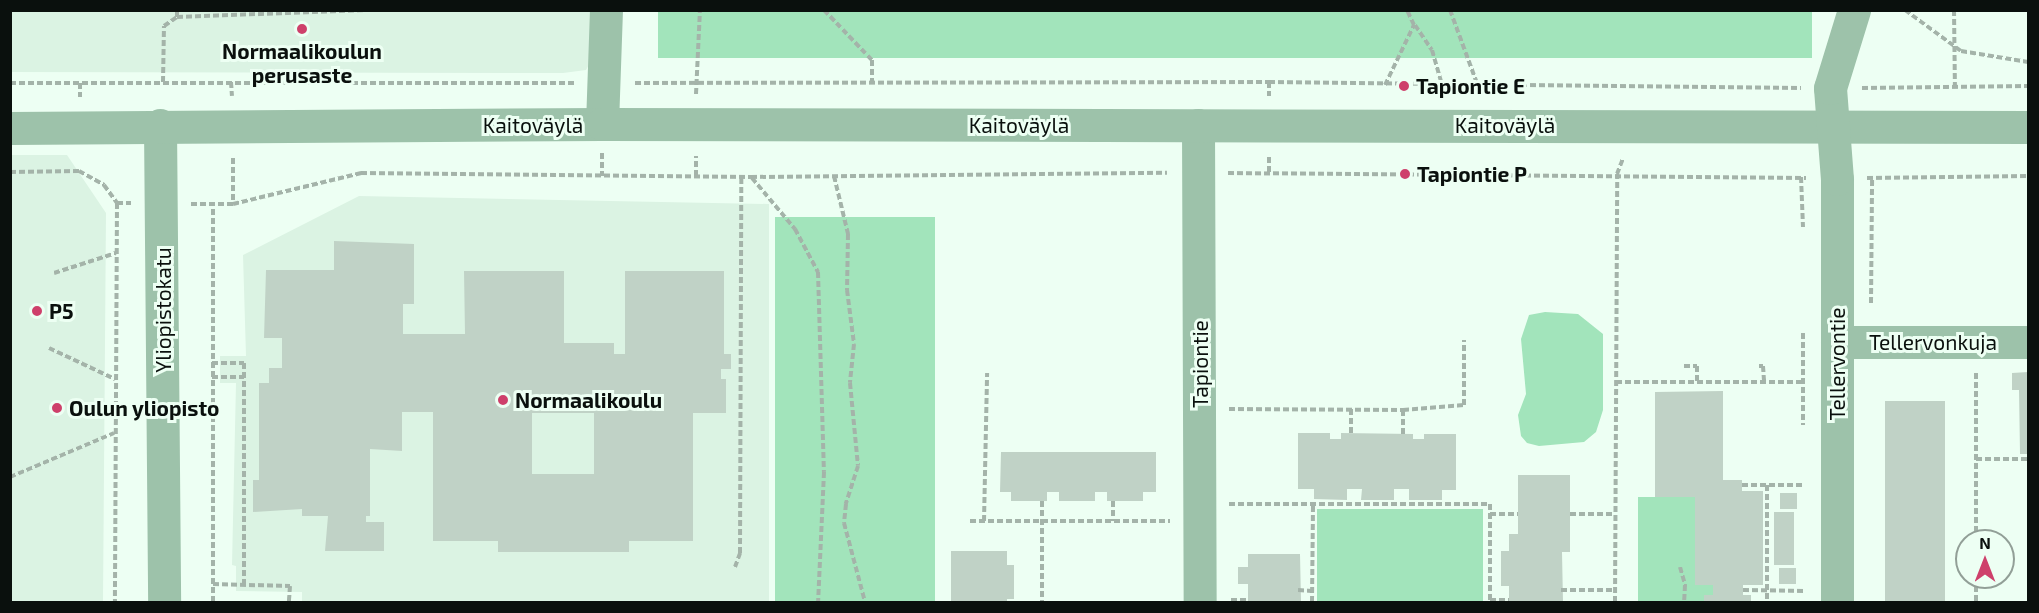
<!DOCTYPE html>
<meta charset="utf-8">
<style>
body{margin:0}
#map{position:relative;width:2039px;height:613px;overflow:hidden;background:#edfff3;font-family:"Exo 2",sans-serif}
div>[style]{position:absolute}
[style*='--x']{left:calc(var(--x)*1px);top:calc(var(--y)*1px);width:calc(var(--w)*1px);rotate:calc(var(--a)*1deg)}
.built>*{inset:0;background:#dbf3e3}
.green>*{inset:0;background:#a2e4bb;transform-origin:0 0}
.building>*{inset:0;background:#c0d2c6;transform-origin:0 0}
.path>*{height:4px;margin-top:-2px;transform-origin:0;background:repeating-linear-gradient(90deg,#a4b3a9 0 6px,transparent 0 9px)}
.minor>*{height:33px;margin:-16.5px;padding:0 16.5px;transform-origin:16.5px;border-radius:16.5px;background:#9dc2aa}
.dots>*{width:16px;height:16px;translate:-50% -50%;box-sizing:border-box;border:3px solid #edfff3;border-radius:50%}
span{translate:-50% -50%;white-space:nowrap;text-align:center;line-height:1.15;-webkit-text-stroke:6px #edfff3;paint-order:stroke}
.poi-label{font-size:21px;color:#0a100d;font-weight:700}
.left{translate:0 -50%;text-align:left}
.street-label{font-size:21px;color:#0a100d}
.frame{position:absolute;inset:0;border:12px solid #0a100d;pointer-events:none}
.north{position:absolute;left:1955px;top:529px;width:60px;height:60px;box-sizing:border-box;background:#edfff3;border:2px solid #929f97;border-radius:50%;rotate:0deg;font-size:16px;font-weight:700;line-height:24px;text-align:center;color:#0a100d}
.north::after{content:'';display:block;margin:auto;width:21px;height:27px;background:#ce406b;clip-path:polygon(50% 0,100% 100%,50% 72%,0 100%)}
</style>
<div id="map">
<div class="built">
<div style="clip-path:polygon(10px 11px,595px 11px,591px 61px,586px 70px,563px 73px,11px 72px)"></div>
<div style="clip-path:polygon(67px 155px,106px 213px,103px 602px,11px 602px,11px 155px)"></div>
<div style="clip-path:polygon(359px 196px,769px 204px,769px 602px,302px 602px,302px 592px,236px 591px,236px 566px,232px 565px,236px 383px,220px 383px,220px 356px,246px 356px,243px 255px)"></div>
</div>
<div class="green">
<div style="left:658px;top:11px;width:1154px;height:47px"></div>
<div style="left:775px;top:217px;width:160px;height:385px"></div>
<div style="clip-path:polygon(1545px 312px,1578px 314px,1603px 334px,1603px 410px,1596px 432px,1584px 442px,1539px 446px,1527px 443px,1521px 436px,1518px 415px,1526px 394px,1521px 339px,1529px 315px)"></div>
<div style="clip-path:polygon(1638px 497px,1695px 497px,1695px 585px,1713px 585px,1713px 595px,1704px 596px,1704px 602px,1638px 602px)"></div>
<div style="left:1317px;top:509px;width:166px;height:93px"></div>
</div>
<div class="building">
<div style="clip-path:polygon(evenodd,334px 241px,414px 244px,414px 304px,403px 304px,403px 334px,465px 334px,464px 271px,564px 271px,564px 343px,614px 343px,614px 354px,625px 354px,625px 271px,724px 271px,724px 354px,731px 354px,731px 369px,721px 369px,721px 379px,726px 379px,726px 413px,693px 413px,693px 541px,629px 541px,629px 552px,498px 552px,498px 541px,433px 541px,433px 412px,402px 412px,402px 451px,370px 449px,370px 516px,366px 516px,366px 522px,384px 522px,384px 551px,325px 551px,328px 516px,302px 516px,302px 509px,253px 512px,253px 480px,259px 480px,259px 383px,269px 383px,269px 368px,282px 368px,282px 338px,264px 338px,266px 270px,334px 270px,334px 241px,532px 413px,594px 413px,594px 474px,532px 474px,532px 413px)"></div>
<div style="clip-path:polygon(2028px 372px,2028px 454px,2020px 454px,2019px 390px,2012px 390px,2012px 373px)"></div>
<div style="clip-path:polygon(1723px 391px,1723px 480px,1742px 480px,1742px 491px,1763px 491px,1763px 585px,1743px 585px,1743px 595px,1751px 595px,1751px 602px,1704px 602px,1704px 595px,1713px 595px,1713px 585px,1695px 585px,1695px 497px,1655px 497px,1655px 392px)"></div>
<div style="left:1885px;top:401px;width:60px;height:201px"></div>
<div style="clip-path:polygon(1298px 433px,1330px 433px,1330px 439px,1341px 439px,1341px 433px,1413px 434px,1413px 439px,1424px 439px,1424px 434px,1456px 434px,1456px 490px,1442px 490px,1442px 500px,1409px 500px,1409px 489px,1394px 489px,1394px 500px,1361px 500px,1362px 489px,1347px 489px,1347px 500px,1314px 499px,1314px 489px,1298px 489px)"></div>
<div style="clip-path:polygon(1001px 452px,1156px 452px,1156px 492px,1143px 492px,1143px 501px,1107px 501px,1107px 492px,1095px 492px,1095px 501px,1059px 501px,1059px 492px,1047px 492px,1047px 501px,1011px 501px,1011px 492px,1000px 492px)"></div>
<div style="clip-path:polygon(1518px 475px,1570px 475px,1570px 552px,1562px 552px,1563px 602px,1509px 602px,1509px 586px,1501px 586px,1501px 551px,1509px 551px,1509px 534px,1518px 534px)"></div>
<div style="left:1780px;top:493px;width:17px;height:16px"></div>
<div style="left:1774px;top:512px;width:20px;height:53px"></div>
<div style="clip-path:polygon(951px 551px,1007px 551px,1007px 565px,1014px 565px,1014px 599px,1007px 599px,1007px 602px,951px 602px)"></div>
<div style="clip-path:polygon(1248px 554px,1300px 554px,1301px 602px,1248px 602px,1248px 584px,1238px 584px,1238px 567px,1248px 567px)"></div>
<div style="left:1779px;top:568px;width:17px;height:16px"></div>
</div>
<div class="path">
<div style="--x:824;--y:10;--w:69;--a:46.2"></div>
<div style="--x:872;--y:60;--w:24;--a:90"></div>
<div style="--x:1450;--y:10;--w:81;--a:69.8"></div>
<div style="--x:1905;--y:10;--w:69;--a:36.2"></div>
<div style="--x:1961;--y:51;--w:68;--a:9.3"></div>
<div style="--x:1954;--y:10;--w:78;--a:89.3"></div>
<div style="--x:177;--y:17;--w:190;--a:-2.1"></div>
<div style="--x:1415;--y:25;--w:30;--a:56"></div>
<div style="--x:1432;--y:50;--w:37;--a:74"></div>
<div style="--x:163;--y:82;--w:56;--a:-89"></div>
<div style="--x:164;--y:26;--w:16;--a:-35"></div>
<div style="--x:177;--y:17;--w:7;--a:-90"></div>
<div style="--x:231;--y:82;--w:14;--a:86"></div>
<div style="--x:1269;--y:82;--w:14;--a:90"></div>
<div style="--x:10;--y:83;--w:564;--a:0"></div>
<div style="--x:80;--y:83;--w:14;--a:90"></div>
<div style="--x:635;--y:83;--w:634;--a:-0.09"></div>
<div style="--x:1269;--y:82;--w:532;--a:0.65"></div>
<div style="--x:1385;--y:85;--w:67;--a:-64.2"></div>
<div style="--x:1414;--y:25;--w:17;--a:-115"></div>
<div style="--x:1862;--y:88;--w:166;--a:-0.7"></div>
<div style="--x:696;--y:94;--w:84;--a:-87.3"></div>
<div style="--x:602;--y:153;--w:23;--a:90"></div>
<div style="--x:1269;--y:157;--w:15;--a:90"></div>
<div style="--x:233;--y:158;--w:46;--a:90"></div>
<div style="--x:10;--y:172;--w:69;--a:-0.8"></div>
<div style="--x:79;--y:171;--w:29;--a:29"></div>
<div style="--x:104;--y:185;--w:22;--a:54"></div>
<div style="--x:117;--y:203;--w:399;--a:90.3"></div>
<div style="--x:1228;--y:173;--w:578;--a:0.5"></div>
<div style="--x:696;--y:176;--w:20;--a:-90"></div>
<div style="--x:834;--y:176;--w:60;--a:76.4"></div>
<div style="--x:848;--y:234;--w:56;--a:91"></div>
<div style="--x:847;--y:290;--w:54;--a:82.6"></div>
<div style="--x:854;--y:344;--w:39;--a:96"></div>
<div style="--x:850;--y:383;--w:83;--a:84.5"></div>
<div style="--x:858;--y:466;--w:40;--a:108"></div>
<div style="--x:846;--y:504;--w:19;--a:96"></div>
<div style="--x:844;--y:523;--w:82;--a:75.1"></div>
<div style="--x:1801;--y:177;--w:50;--a:87.7"></div>
<div style="--x:752;--y:178;--w:67;--a:49.9"></div>
<div style="--x:795;--y:229;--w:49;--a:61.9"></div>
<div style="--x:818;--y:272;--w:200;--a:88.3"></div>
<div style="--x:824;--y:472;--w:130;--a:92.6"></div>
<div style="--x:1867;--y:178;--w:161;--a:-0.7"></div>
<div style="--x:117;--y:203;--w:14;--a:0"></div>
<div style="--x:191;--y:204;--w:42;--a:0"></div>
<div style="--x:233;--y:204;--w:132;--a:-13.6"></div>
<div style="--x:361;--y:173;--w:390;--a:0.6"></div>
<div style="--x:751;--y:177;--w:416;--a:-0.6"></div>
<div style="--x:54;--y:273;--w:65;--a:-17.9"></div>
<div style="--x:1871;--y:303;--w:126;--a:-89.5"></div>
<div style="--x:1803;--y:333;--w:92;--a:90"></div>
<div style="--x:49;--y:348;--w:73;--a:25.2"></div>
<div style="--x:212;--y:363;--w:32;--a:0"></div>
<div style="--x:244;--y:363;--w:222;--a:90"></div>
<div style="--x:1684;--y:366;--w:13;--a:0"></div>
<div style="--x:1697;--y:366;--w:16;--a:90"></div>
<div style="--x:1759;--y:366;--w:4;--a:0"></div>
<div style="--x:1763;--y:366;--w:16;--a:86"></div>
<div style="--x:1976;--y:373;--w:168;--a:90"></div>
<div style="--x:212;--y:377;--w:32;--a:0"></div>
<div style="--x:1616;--y:382;--w:186;--a:0"></div>
<div style="--x:1229;--y:409;--w:174;--a:0.3"></div>
<div style="--x:1403;--y:410;--w:61;--a:-4.7"></div>
<div style="--x:1464;--y:405;--w:65;--a:-90"></div>
<div style="--x:1351;--y:409;--w:24;--a:90"></div>
<div style="--x:114;--y:410;--w:18;--a:0"></div>
<div style="--x:193;--y:410;--w:18;--a:0"></div>
<div style="--x:1403;--y:410;--w:24;--a:90"></div>
<div style="--x:1976;--y:459;--w:52;--a:0"></div>
<div style="--x:10;--y:477;--w:113;--a:-22.9"></div>
<div style="--x:1742;--y:485;--w:61;--a:0"></div>
<div style="--x:1767;--y:485;--w:117;--a:90"></div>
<div style="--x:1042;--y:501;--w:101;--a:90"></div>
<div style="--x:1113;--y:501;--w:20;--a:90"></div>
<div style="--x:1229;--y:504;--w:261;--a:0"></div>
<div style="--x:1490;--y:504;--w:98;--a:90"></div>
<div style="--x:1490;--y:514;--w:28;--a:0"></div>
<div style="--x:1570;--y:514;--w:45;--a:0"></div>
<div style="--x:970;--y:521;--w:200;--a:0"></div>
<div style="--x:984;--y:521;--w:148;--a:-88.8"></div>
<div style="--x:735;--y:567;--w:15;--a:-70"></div>
<div style="--x:740;--y:553;--w:376;--a:-89.8"></div>
<div style="--x:1680;--y:567;--w:19;--a:74"></div>
<div style="--x:1685;--y:585;--w:17;--a:93"></div>
<div style="--x:1976;--y:577;--w:25;--a:90"></div>
<div style="--x:213;--y:584;--w:77;--a:1.5"></div>
<div style="--x:290;--y:586;--w:16;--a:94"></div>
<div style="--x:1298;--y:590;--w:14;--a:4"></div>
<div style="--x:1561;--y:590;--w:54;--a:0"></div>
<div style="--x:1743;--y:590;--w:61;--a:0.9"></div>
<div style="--x:1231;--y:600;--w:17;--a:0"></div>
<div style="--x:1490;--y:600;--w:19;--a:0"></div>
<div style="--x:213;--y:602;--w:399;--a:-90"></div>
<div style="--x:1312;--y:602;--w:98;--a:-89.4"></div>
<div style="--x:1615;--y:602;--w:428;--a:-89.7"></div>
<div style="--x:1617;--y:174;--w:17;--a:-69"></div>
</div>
<div class="minor">
<div style="--x:602;--y:124;--w:114;--a:-88"></div>
<div style="--x:160;--y:125;--w:477;--a:89.5"></div>
<div style="--x:1198;--y:125;--w:477;--a:89.8"></div>
<div style="--x:10;--y:128;--w:592;--a:-0.39"></div>
<div style="--x:602;--y:124;--w:1426;--a:0.12"></div>
<div style="--x:1837;--y:342;--w:191;--a:0"></div>
<div style="--x:1837;--y:602;--w:423;--a:-90"></div>
<div style="--x:1837;--y:179;--w:91;--a:-94.4"></div>
<div style="--x:1830;--y:88;--w:82;--a:-72.9"></div>
</div>
<div class="dots">
<div style="left:302px;top:29px;background:#ce406b"></div>
<div style="left:1404px;top:86px;background:#ce406b"></div>
<div style="left:1405px;top:174px;background:#ce406b"></div>
<div style="left:37px;top:311px;background:#ce406b"></div>
<div style="left:503px;top:400px;background:#ce406b"></div>
<div style="left:57px;top:408px;background:#ce406b"></div>
</div>
<div class="poi-label">
<span style="left:302px;top:63px">Normaalikoulun<br>perusaste</span>
<span class="left" style="left:1416px;top:86px">Tapiontie E</span>
<span class="left" style="left:1417px;top:174px">Tapiontie P</span>
<span class="left" style="left:49px;top:311px">P5</span>
<span class="left" style="left:515px;top:400px">Normaalikoulu</span>
<span class="left" style="left:69px;top:408px">Oulun yliopisto</span>
</div>
<div class="street-label">
<span style="left:533px;top:125px">Kaitoväylä</span>
<span style="left:1019px;top:125px">Kaitoväylä</span>
<span style="left:1505px;top:125px">Kaitoväylä</span>
<span style="left:163px;top:310px;rotate:-90deg">Yliopistokatu</span>
<span style="left:1933px;top:342px">Tellervonkuja</span>
<span style="left:1200px;top:364px;rotate:-90deg">Tapiontie</span>
<span style="left:1837px;top:364px;rotate:-90deg">Tellervontie</span>
</div>
<div class="frame"></div>
<div class="north">N</div>
</div>
